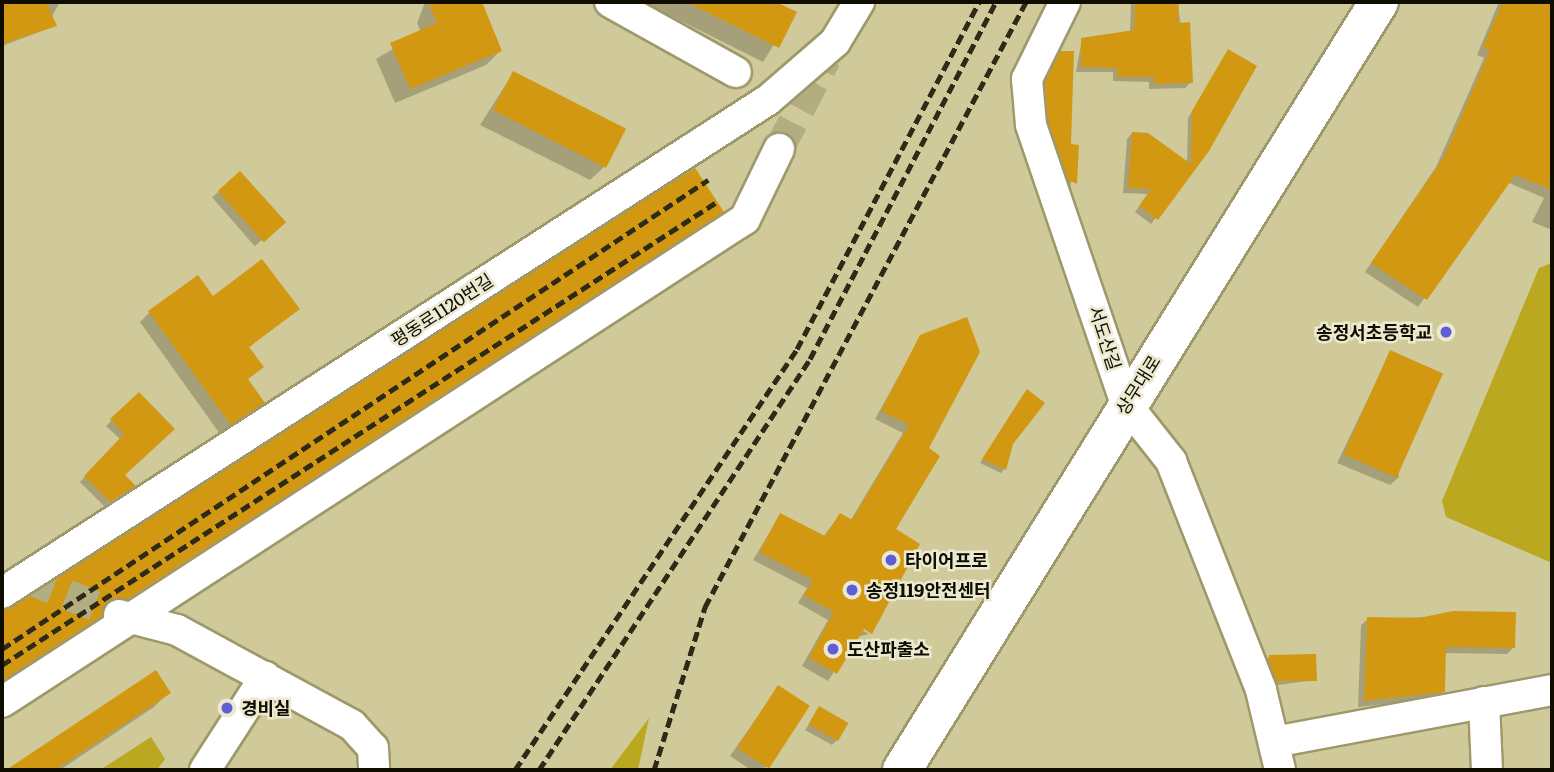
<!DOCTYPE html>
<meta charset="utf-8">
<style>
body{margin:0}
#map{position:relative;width:1554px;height:772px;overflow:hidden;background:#d0c999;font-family:Literata,"Noto Sans KR",serif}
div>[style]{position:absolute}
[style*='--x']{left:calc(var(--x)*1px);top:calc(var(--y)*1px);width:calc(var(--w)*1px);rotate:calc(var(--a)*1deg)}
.green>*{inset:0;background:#baa821}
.shadow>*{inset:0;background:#0003;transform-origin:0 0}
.building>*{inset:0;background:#d29811;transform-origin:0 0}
.minor-tunnel>*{height:30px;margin-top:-15px;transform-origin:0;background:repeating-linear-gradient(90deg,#b3ad82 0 30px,transparent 0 45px)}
.roads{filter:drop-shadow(2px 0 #9f986a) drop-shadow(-2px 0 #9f986a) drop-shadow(0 2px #9f986a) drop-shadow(0 -2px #9f986a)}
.minor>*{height:30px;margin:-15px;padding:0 15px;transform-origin:15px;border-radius:15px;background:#fff}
.major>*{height:38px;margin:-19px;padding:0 19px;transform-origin:19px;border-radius:19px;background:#fff}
.rail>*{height:5px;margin-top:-2.5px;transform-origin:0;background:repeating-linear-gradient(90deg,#2d2a18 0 10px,transparent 0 15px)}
.dots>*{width:19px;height:19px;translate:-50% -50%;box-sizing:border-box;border:4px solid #ece9d1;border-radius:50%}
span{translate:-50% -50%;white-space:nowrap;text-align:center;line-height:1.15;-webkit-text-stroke:5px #ece9d1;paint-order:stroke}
.street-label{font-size:18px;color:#0f0c00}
.poi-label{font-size:18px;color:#0f0c00;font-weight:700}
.right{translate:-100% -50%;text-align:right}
.left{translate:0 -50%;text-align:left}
.frame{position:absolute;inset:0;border:4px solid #0f0c00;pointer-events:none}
</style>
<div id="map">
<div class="green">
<div style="clip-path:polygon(1552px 263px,1552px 563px,1446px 517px,1442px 501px,1539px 268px)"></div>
<div style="clip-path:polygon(649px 718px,638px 770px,610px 770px)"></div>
<div style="clip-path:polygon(151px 737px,165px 759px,157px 770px,100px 770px)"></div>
</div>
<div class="shadow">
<div style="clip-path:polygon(2px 2px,60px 2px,51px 18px,55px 26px,2px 46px)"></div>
<div style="clip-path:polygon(425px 2px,480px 2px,500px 51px,486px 65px,395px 103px,376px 59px,421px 32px,417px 23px)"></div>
<div style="clip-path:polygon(643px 2px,772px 2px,794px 13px,763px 62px)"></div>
<div style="clip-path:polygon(1131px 2px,1177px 2px,1191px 82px,1185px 88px,1149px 89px,1149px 82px,1113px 81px,1113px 72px,1076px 72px,1082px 39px,1130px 33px)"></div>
<div style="clip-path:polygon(1499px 2px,1552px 2px,1552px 230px,1532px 222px,1544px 198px,1507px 182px,1418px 307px,1365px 272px,1436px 167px,1484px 58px,1477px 55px)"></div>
<div style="clip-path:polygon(1228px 51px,1207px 150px,1151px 224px,1135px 212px,1148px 194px,1123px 193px,1127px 139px,1132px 133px,1187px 163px,1188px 118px)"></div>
<div style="clip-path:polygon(1061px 53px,1069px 146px,1077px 147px,1070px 189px,1044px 127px,1040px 89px)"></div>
<div style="clip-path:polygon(513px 73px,605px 166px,590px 180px,480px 125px)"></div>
<div style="left:240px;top:173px;width:65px;height:37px;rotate:49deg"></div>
<div style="clip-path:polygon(719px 214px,124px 601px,105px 604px,98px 618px,2px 682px,2px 610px)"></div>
<div style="clip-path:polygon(298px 309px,248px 348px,262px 367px,247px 380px,263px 403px,220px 434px,140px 322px,149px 313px)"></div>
<div style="clip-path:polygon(921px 336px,926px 449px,893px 529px,871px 631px,855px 626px,869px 634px,857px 637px,828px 681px,802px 666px,828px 620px,798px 603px,807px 588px,753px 560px,780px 515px,823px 537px,840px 515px,850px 521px,903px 433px,875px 419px)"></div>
<div style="clip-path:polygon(1390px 353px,1399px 477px,1390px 485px,1337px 463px)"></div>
<div style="clip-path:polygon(139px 394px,122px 476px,133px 486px,104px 506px,80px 482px,121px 440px,106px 426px)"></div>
<div style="clip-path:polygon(1023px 395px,1004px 469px,1001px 473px,980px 463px)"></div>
<div style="clip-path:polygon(1514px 614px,1514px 647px,1507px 654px,1444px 653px,1443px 692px,1436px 698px,1358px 707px,1361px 625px,1368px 619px)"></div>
<div style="clip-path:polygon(1269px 657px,1315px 680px,1271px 686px,1264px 662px)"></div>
<div style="clip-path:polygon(156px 672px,169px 692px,154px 707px,60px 770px,9px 770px)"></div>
<div style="clip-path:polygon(778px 687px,767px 767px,751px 770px,730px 756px)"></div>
<div style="clip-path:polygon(820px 708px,837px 740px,832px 745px,805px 730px)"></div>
</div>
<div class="building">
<div style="clip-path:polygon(2px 2px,46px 2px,57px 26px,2px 44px)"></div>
<div style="clip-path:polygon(428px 2px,482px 2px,502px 51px,410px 89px,390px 43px,437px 23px)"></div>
<div style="clip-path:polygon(686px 2px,776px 2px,797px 12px,779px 48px)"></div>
<div style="clip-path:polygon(1135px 2px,1179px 2px,1178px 23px,1190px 22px,1193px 83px,1154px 84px,1154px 77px,1117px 77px,1117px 68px,1081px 67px,1081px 38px,1134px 30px)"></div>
<div style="clip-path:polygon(1503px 2px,1552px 2px,1552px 190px,1515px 175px,1427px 300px,1371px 263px,1444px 157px,1490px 50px,1483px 47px)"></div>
<div style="clip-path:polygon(1228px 49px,1257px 66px,1209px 151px,1158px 220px,1139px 206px,1151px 189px,1128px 188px,1132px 132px,1148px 133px,1191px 164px,1192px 111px)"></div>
<div style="clip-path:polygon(1060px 51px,1074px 51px,1071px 144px,1079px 145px,1077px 184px,1068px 180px,1048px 121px,1045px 82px)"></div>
<div style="left:513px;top:71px;width:127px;height:44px;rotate:27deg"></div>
<div style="clip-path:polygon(695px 168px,724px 212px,128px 599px,107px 602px,102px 616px,2px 681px,2px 610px)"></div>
<div style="left:240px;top:171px;width:69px;height:30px;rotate:48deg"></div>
<div style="clip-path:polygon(262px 259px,300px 309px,249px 347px,264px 367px,248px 379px,265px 403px,231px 425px,148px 311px,198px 275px,213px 296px)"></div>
<div style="clip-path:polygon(967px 317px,980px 352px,929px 448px,940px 456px,896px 529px,920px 544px,872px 634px,864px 629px,837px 674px,809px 658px,834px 612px,804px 595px,813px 580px,759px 552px,780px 513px,825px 536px,840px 513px,852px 520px,909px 425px,881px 411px,920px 335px)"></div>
<div style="left:1390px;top:350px;width:58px;height:114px;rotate:24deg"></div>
<div style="clip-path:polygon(1027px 389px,1045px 403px,1013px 444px,1006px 470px,982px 459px)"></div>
<div style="clip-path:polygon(139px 392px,175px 429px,125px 475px,136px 486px,110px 502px,84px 476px,124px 434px,110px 419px)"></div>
<div style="clip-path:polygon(1453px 611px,1516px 612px,1515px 648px,1446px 647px,1445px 692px,1364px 701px,1367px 617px,1419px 618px)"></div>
<div style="clip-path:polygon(1316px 654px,1317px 681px,1276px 681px,1269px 662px,1269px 655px)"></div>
<div style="clip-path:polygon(156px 670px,171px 693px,55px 770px,6px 770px)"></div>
<div style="left:778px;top:685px;width:38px;height:75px;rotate:33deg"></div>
<div style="left:819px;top:706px;width:34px;height:21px;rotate:30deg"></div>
</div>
<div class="minor-tunnel">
<div style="--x:779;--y:149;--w:102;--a:-62.4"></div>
<div style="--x:25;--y:578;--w:100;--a:21.7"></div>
</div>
<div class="roads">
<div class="minor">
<div style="--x:610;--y:2;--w:144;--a:29.1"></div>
<div style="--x:1065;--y:2;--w:86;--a:116.3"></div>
<div style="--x:1027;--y:79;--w:46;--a:85"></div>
<div style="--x:1031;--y:125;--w:295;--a:71.2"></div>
<div style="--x:1126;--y:404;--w:73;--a:51.7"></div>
<div style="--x:1171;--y:461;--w:246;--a:68.5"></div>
<div style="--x:1261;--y:690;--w:82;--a:76.6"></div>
<div style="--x:2;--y:593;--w:911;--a:-32.77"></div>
<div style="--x:768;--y:100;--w:89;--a:-40.9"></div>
<div style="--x:835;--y:42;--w:47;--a:-59"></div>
<div style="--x:119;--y:615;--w:60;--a:14.5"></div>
<div style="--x:177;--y:630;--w:199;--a:28.5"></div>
<div style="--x:352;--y:725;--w:31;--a:48"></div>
<div style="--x:373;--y:748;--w:22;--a:87"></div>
<div style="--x:2;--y:702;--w:886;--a:-33.03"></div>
<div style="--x:745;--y:219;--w:78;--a:-64.1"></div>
<div style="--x:1484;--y:702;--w:68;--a:87.5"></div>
<div style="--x:1274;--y:742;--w:283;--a:-10.6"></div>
<div style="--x:205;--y:770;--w:111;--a:-57.2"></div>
</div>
<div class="major">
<div style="--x:902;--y:770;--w:904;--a:-58.16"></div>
</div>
</div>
<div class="rail">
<div style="--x:2;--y:649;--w:848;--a:-33.6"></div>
<div style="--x:2;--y:665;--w:850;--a:-32.94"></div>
<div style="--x:515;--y:770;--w:507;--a:-56.18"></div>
<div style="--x:797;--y:349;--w:392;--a:-62.3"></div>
<div style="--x:539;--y:770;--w:492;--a:-56.6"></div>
<div style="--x:810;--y:359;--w:403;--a:-62.5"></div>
<div style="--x:654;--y:770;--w:171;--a:-72.6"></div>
<div style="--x:705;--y:607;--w:685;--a:-62.05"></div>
</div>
<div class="dots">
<div style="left:1446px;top:332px;background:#615bd4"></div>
<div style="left:891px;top:560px;background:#615bd4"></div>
<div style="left:852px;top:590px;background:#615bd4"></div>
<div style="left:833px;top:649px;background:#615bd4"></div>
<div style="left:227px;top:708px;background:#615bd4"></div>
</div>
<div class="street-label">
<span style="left:442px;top:310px;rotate:-33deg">평동로1120번길</span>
<span style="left:1105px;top:338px;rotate:72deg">서도산길</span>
<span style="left:1138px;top:385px;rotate:-58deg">상무대로</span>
</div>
<div class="poi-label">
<span class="right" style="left:1432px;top:332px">송정서초등학교</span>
<span class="left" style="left:905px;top:560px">타이어프로</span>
<span class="left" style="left:866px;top:590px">송정119안전센터</span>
<span class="left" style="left:847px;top:649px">도산파출소</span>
<span class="left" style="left:241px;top:708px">경비실</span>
</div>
<div class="frame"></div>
</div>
